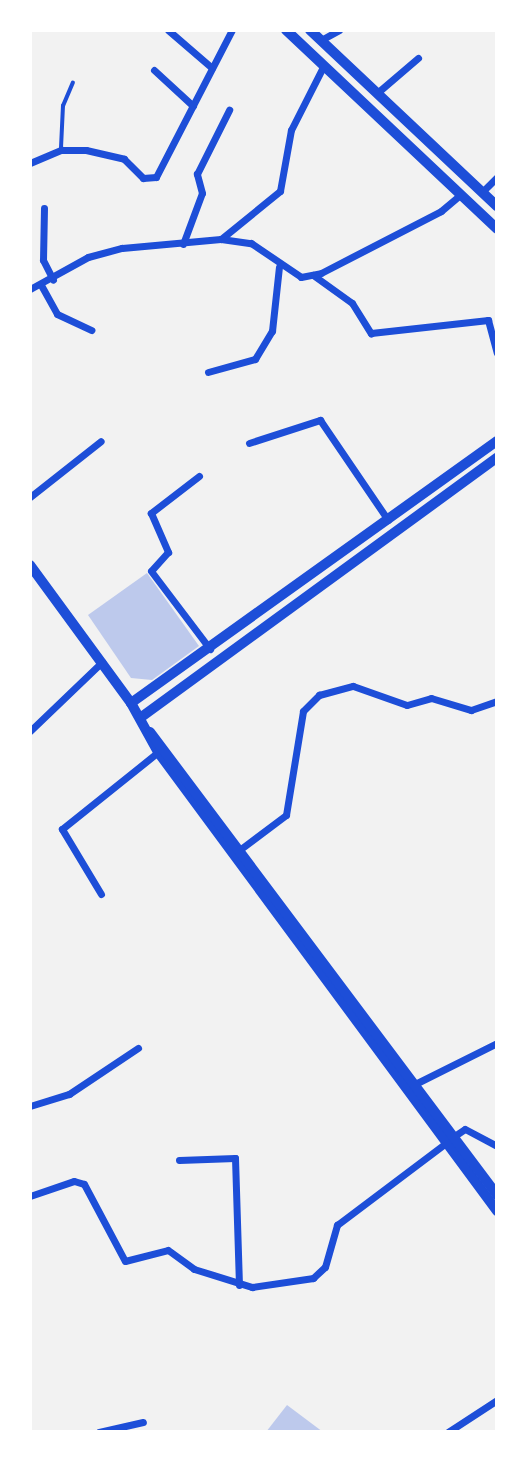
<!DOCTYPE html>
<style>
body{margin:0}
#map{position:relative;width:527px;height:1462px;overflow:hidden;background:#f2f2f2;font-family:Manrope,sans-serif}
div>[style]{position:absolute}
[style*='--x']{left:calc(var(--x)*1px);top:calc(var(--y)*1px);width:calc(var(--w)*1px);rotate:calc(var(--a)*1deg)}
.building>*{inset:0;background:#bdc9ec}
.service>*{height:3.5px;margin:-1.75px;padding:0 1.75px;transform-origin:1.75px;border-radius:1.75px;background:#1d4ed8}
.minor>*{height:7px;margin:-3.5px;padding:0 3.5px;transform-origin:3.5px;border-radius:3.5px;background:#1d4ed8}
.primary>*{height:10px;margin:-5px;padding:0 5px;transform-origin:5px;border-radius:5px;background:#1d4ed8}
span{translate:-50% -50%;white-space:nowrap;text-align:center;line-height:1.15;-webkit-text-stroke:7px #fff;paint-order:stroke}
.frame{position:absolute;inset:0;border:32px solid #fff;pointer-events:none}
</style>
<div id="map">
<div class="building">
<div style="clip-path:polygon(147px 573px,199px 646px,152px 680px,131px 678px,88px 615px)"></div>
<div style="clip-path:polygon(287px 1405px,323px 1432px,266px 1432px)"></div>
</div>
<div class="service">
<div style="--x:61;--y:148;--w:42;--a:-87.3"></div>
<div style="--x:63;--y:106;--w:25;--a:-67"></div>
</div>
<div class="minor">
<div style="--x:168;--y:30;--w:58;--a:40.8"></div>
<div style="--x:321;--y:40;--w:21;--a:-29"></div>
<div style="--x:154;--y:70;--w:53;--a:42.7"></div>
<div style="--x:377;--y:93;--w:54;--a:-40.5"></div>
<div style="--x:30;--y:163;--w:34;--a:-23"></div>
<div style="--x:61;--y:150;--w:25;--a:0"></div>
<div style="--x:86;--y:150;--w:39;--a:13"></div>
<div style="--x:124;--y:159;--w:27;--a:45"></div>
<div style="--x:143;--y:178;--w:13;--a:-4"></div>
<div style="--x:156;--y:177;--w:165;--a:-62.7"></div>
<div style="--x:482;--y:192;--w:21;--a:-45"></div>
<div style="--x:44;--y:208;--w:52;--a:91.1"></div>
<div style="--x:43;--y:260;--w:22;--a:63"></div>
<div style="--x:221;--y:239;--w:76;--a:-39.1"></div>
<div style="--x:280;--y:191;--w:62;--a:-79.8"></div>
<div style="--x:291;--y:130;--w:73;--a:-63.1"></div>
<div style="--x:183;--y:244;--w:54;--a:-69.6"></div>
<div style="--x:202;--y:193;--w:20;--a:-105"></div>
<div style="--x:197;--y:174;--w:72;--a:-63.4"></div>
<div style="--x:313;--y:275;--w:48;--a:35.7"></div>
<div style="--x:352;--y:303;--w:36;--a:58"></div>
<div style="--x:371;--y:333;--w:118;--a:-6.3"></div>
<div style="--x:488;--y:320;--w:34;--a:75"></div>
<div style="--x:41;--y:285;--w:33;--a:61"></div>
<div style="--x:57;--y:314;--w:38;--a:25"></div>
<div style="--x:30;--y:289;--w:66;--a:-28.9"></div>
<div style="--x:88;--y:257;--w:35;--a:-15"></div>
<div style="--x:122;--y:248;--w:99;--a:-5.2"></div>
<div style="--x:221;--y:239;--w:30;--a:8"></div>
<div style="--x:251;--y:243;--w:60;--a:34.2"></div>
<div style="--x:301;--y:277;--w:20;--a:-11"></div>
<div style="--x:321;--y:273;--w:135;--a:-27.3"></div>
<div style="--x:441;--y:211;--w:25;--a:-40"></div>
<div style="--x:208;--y:372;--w:49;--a:-15.5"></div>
<div style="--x:255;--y:359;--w:33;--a:-59"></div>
<div style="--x:272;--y:331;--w:64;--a:-83.8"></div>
<div style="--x:249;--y:443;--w:75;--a:-17.9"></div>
<div style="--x:320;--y:420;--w:121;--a:55.8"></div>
<div style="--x:199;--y:476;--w:61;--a:142.4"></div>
<div style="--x:151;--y:513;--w:43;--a:66.4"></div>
<div style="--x:168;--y:552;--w:25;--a:132"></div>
<div style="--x:151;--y:571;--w:98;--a:52.9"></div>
<div style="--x:30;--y:497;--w:90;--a:-38.3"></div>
<div style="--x:30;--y:731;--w:100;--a:-43.8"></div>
<div style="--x:242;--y:848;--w:55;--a:-36.9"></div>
<div style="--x:286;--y:815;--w:105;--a:-80.7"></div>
<div style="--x:303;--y:711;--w:23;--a:-45"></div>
<div style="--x:319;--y:695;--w:35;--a:-15"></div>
<div style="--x:353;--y:686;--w:57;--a:19.4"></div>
<div style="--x:407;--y:705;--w:25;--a:-16"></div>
<div style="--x:431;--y:698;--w:42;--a:16.7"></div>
<div style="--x:471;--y:710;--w:28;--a:-19"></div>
<div style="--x:101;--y:894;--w:76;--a:-121"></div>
<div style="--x:62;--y:829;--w:123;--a:-38.7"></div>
<div style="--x:415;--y:1084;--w:92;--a:-26.6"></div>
<div style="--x:30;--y:1106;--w:41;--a:-17.1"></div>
<div style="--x:69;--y:1094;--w:83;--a:-33.7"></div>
<div style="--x:453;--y:1137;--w:14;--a:-34"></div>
<div style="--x:465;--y:1129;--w:36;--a:28"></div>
<div style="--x:179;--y:1160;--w:56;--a:-2"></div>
<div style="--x:235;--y:1158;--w:127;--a:88.2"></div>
<div style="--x:30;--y:1196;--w:46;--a:-18.8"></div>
<div style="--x:74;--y:1181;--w:10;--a:17"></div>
<div style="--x:84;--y:1184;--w:87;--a:62"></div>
<div style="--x:125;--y:1261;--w:44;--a:-14.3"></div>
<div style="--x:168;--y:1250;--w:32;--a:36"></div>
<div style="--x:194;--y:1269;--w:61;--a:17.2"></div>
<div style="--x:252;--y:1287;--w:62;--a:-8.4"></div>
<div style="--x:313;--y:1278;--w:16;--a:-43"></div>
<div style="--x:325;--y:1267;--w:44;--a:-74.1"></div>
<div style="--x:337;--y:1225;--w:138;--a:-37"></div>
<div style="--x:99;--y:1432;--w:45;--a:-12.8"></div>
<div style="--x:448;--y:1432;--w:59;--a:-33.1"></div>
</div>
<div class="primary">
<div style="--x:286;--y:30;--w:290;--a:43.3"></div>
<div style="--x:310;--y:30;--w:257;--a:43.3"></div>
<div style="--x:30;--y:565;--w:171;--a:53.8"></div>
<div style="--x:131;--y:703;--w:56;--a:61.1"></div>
<div style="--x:158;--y:752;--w:571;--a:53.55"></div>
<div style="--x:131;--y:703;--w:450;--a:-35.6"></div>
<div style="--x:140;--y:718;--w:442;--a:-36.1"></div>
<div style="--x:150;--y:732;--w:579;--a:53.15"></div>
</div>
<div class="frame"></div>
</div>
